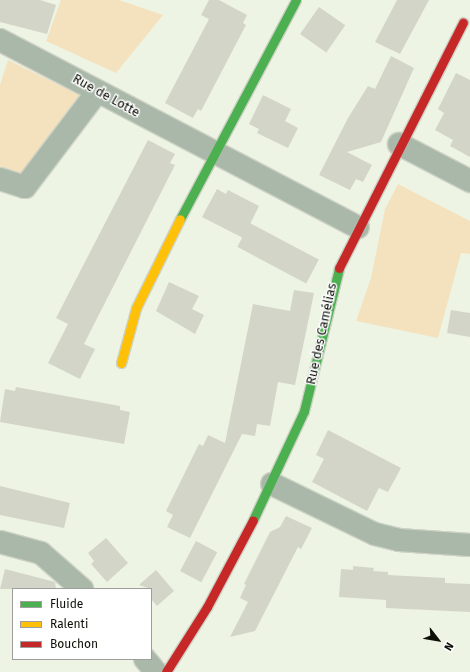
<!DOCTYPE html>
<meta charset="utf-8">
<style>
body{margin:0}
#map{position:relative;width:470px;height:672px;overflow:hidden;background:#edf4e3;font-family:"Fira Sans",sans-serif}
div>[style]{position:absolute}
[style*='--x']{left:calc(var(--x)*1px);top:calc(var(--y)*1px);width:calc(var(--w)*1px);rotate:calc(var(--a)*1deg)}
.green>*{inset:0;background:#f4e2bf}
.building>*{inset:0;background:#d3d5c8;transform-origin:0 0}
.roads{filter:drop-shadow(1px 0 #cdd2c6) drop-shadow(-1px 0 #cdd2c6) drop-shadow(0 1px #cdd2c6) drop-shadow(0 -1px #cdd2c6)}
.street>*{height:22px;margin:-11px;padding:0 11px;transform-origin:11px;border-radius:11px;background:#aab8a9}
.fast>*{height:9px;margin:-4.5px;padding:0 4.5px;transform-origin:4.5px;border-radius:4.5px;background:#4caf50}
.slow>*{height:9px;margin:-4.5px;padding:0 4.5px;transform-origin:4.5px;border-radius:4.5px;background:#ffc107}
.jam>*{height:9px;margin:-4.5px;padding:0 4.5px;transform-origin:4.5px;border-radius:4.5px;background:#c62828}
span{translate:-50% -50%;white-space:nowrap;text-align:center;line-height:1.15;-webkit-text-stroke:3px #fff;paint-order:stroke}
.street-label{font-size:13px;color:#0c1007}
.legend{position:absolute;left:12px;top:588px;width:140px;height:72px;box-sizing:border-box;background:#fff;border:1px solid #9e9f9c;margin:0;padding:5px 7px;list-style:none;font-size:12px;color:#0c1007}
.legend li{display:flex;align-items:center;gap:8px;height:20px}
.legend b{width:20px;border:1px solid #9e9f9c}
.north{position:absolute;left:418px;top:620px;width:40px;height:40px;-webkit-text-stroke:3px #fff;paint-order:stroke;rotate:121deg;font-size:11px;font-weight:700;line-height:16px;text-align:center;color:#0c1007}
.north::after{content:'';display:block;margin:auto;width:14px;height:18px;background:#0c1007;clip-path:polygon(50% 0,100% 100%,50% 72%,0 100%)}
</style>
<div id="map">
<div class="green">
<div style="clip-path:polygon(61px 0,119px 0,163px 15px,116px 73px,46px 41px)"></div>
<div style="clip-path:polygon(8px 60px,82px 96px,21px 177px,0 171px,0 85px)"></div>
<div style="clip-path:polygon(398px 184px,470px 221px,470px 254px,461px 253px,438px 338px,356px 321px,371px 278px,385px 209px)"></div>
</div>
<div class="building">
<div style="clip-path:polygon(0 0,40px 0,56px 5px,47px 34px,0 22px)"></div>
<div style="clip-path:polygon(209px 0,219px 0,247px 15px,243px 23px,246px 25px,201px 111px,198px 109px,193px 118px,165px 103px,209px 19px,201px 15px)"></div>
<div style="clip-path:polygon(397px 0,429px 0,400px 54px,375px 42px)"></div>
<div style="left:319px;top:7px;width:32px;height:33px;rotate:35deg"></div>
<div style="clip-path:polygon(391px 56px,414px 68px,381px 142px,347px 152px,372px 165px,363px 182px,356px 179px,350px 190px,319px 175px,348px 118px,368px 86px,375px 89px)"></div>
<div style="clip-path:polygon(456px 73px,470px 80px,470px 157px,450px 146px,453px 140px,435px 130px,444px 113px,438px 109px)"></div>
<div style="clip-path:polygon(263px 95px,291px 109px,285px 121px,298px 128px,288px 148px,257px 133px,259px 129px,249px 124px)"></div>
<div style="clip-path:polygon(148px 140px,175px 154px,170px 163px,175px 165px,84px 344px,95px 349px,80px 379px,48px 363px,68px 324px,56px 318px)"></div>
<div style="clip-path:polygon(217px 189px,226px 194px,228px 190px,259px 206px,243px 238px,202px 217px)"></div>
<div style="left:250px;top:223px;width:78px;height:27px;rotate:28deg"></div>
<div style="clip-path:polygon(169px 282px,199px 296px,192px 309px,204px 315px,195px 334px,156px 311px)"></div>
<div style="clip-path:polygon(294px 290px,314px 293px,295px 385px,278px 382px,270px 426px,257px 424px,255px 436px,242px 434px,190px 538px,167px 527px,173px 515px,166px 511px,199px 444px,203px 446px,208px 435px,225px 443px,253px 304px,290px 311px)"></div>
<div style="clip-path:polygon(451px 310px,470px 313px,470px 337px,447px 333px)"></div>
<div style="clip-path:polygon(16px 387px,120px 406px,120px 410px,130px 412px,124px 444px,0 422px,5px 389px,15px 391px)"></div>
<div style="clip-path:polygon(328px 430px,401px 468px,388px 492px,379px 488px,367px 511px,312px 482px,324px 459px,316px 455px)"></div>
<div style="clip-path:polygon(0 486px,70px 503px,64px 528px,0 515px)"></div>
<div style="clip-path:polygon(286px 516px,312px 528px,301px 549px,298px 547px,255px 631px,230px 637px,248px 602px,240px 598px,246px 585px,244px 584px,270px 532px,280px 527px)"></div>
<div style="clip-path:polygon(106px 538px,128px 563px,107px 582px,91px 564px,94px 561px,88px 553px)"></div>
<div style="left:196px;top:541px;width:24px;height:34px;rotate:28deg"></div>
<div style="clip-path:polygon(353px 566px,374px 568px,373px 571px,388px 572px,388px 575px,445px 578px,445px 583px,470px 584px,470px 612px,386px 608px,386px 600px,339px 597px,341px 569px,353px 570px)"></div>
<div style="clip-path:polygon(5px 569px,55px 582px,56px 589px,0 589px)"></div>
<div style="clip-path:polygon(156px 570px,174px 591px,157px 606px,151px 599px,151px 589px,139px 585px)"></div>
</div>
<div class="roads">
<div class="street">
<div style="--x:0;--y:40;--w:404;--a:27.6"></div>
<div style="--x:399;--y:144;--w:80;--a:27.5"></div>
<div style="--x:0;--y:179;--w:26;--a:18"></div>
<div style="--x:25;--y:187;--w:119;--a:-52.8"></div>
<div style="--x:272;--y:484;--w:114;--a:25.9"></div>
<div style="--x:375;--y:534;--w:25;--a:14"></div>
<div style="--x:399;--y:540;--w:71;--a:4"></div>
<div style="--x:0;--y:542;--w:42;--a:15"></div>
<div style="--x:41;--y:553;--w:55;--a:41.3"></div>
<div style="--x:145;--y:659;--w:17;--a:50"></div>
</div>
<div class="fast">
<div style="--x:180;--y:219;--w:248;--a:-62.1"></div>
<div style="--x:253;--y:520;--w:120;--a:-64.9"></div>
<div style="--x:304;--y:411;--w:147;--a:-76.2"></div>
</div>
<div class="slow">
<div style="--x:121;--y:363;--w:57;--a:-74.7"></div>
<div style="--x:136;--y:308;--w:99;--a:-63.7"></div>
</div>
<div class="jam">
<div style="--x:339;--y:268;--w:275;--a:-63.2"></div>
<div style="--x:166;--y:672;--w:77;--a:-57.8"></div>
<div style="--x:207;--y:607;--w:98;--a:-62.1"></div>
</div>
</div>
<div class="street-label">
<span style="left:106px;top:96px;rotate:29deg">Rue de Lotte</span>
<span style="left:322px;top:334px;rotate:-78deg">Rue des Camélias</span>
</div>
<ul class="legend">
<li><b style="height:5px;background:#4caf50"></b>Fluide</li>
<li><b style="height:5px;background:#ffc107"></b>Ralenti</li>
<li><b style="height:5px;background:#c62828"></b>Bouchon</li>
</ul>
<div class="north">N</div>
</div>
